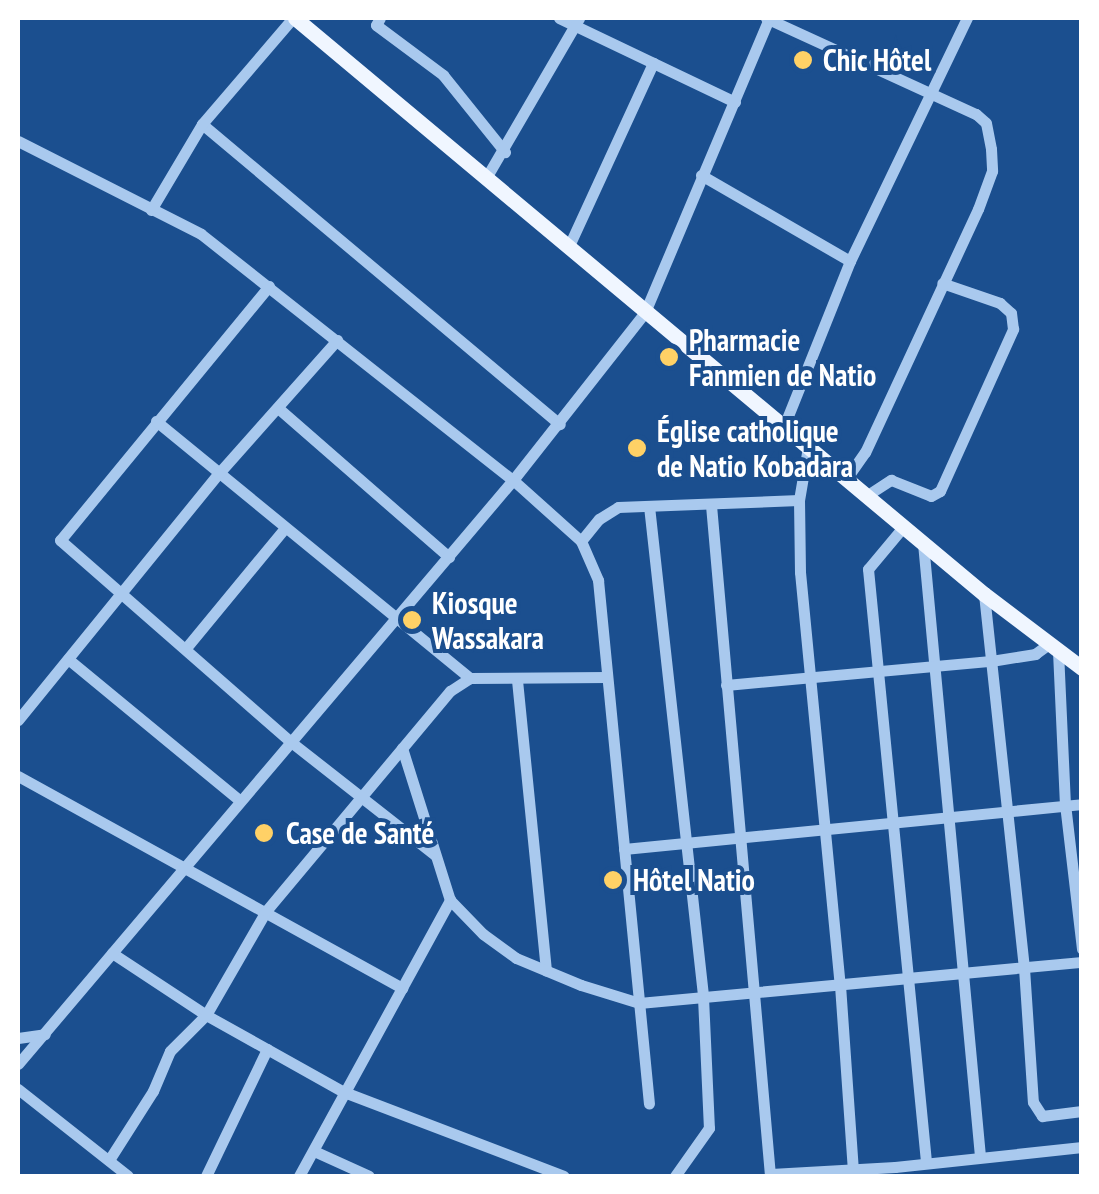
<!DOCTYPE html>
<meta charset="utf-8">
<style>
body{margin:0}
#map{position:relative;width:1099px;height:1194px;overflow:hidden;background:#1b4f8f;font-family:"PT Sans Narrow",sans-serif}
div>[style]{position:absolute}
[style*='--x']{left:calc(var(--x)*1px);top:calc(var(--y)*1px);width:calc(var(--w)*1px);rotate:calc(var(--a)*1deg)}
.minor>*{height:11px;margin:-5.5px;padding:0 5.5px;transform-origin:5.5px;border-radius:5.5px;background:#a9c9ee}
.major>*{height:15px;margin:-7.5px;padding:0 7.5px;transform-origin:7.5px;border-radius:7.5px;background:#f0f6ff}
.dots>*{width:28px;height:28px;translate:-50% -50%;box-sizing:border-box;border:5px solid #1b4f8f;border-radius:50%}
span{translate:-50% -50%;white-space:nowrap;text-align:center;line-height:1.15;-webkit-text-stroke:8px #1b4f8f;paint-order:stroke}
.poi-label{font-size:30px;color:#fff;font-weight:700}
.left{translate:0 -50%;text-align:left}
.frame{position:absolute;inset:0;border:20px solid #fff;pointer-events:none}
</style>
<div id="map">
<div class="minor">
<div style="--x:380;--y:18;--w:8;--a:120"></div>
<div style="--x:376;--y:25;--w:84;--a:36.7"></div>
<div style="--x:443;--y:75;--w:99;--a:51.2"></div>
<div style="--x:559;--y:18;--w:195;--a:25.5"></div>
<div style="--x:766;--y:18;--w:231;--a:24.6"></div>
<div style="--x:976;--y:114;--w:13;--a:42"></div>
<div style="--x:986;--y:123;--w:26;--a:79"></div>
<div style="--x:991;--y:149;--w:22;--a:87"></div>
<div style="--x:992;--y:171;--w:40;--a:110.2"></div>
<div style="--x:978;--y:209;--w:268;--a:114.9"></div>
<div style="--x:865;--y:452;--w:33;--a:125"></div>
<div style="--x:202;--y:124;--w:467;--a:40"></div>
<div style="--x:18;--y:141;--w:205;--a:26.9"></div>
<div style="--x:201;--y:234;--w:397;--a:38.3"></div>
<div style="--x:513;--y:480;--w:91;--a:41.9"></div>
<div style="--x:581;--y:541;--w:43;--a:66.4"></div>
<div style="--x:598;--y:580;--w:526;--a:84.44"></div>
<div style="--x:701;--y:175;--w:172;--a:30"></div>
<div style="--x:486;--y:178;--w:185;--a:-59.8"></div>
<div style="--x:151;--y:210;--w:100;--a:-59.3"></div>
<div style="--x:202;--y:124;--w:140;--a:-49.4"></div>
<div style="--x:568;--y:248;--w:204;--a:-65.3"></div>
<div style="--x:269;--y:286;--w:329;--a:129.4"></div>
<div style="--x:60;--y:540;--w:307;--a:41.2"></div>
<div style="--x:291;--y:742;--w:182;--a:38.1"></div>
<div style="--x:278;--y:408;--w:227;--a:41.1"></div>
<div style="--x:156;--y:421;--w:406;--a:39.3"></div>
<div style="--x:784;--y:426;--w:178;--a:-68.2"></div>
<div style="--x:850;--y:261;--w:270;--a:-64.3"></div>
<div style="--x:808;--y:447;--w:54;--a:99.6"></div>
<div style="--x:799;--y:500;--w:72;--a:89.2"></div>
<div style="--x:800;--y:572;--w:415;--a:84.5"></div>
<div style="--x:840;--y:985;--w:186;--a:86"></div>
<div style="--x:866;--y:496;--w:30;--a:-33"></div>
<div style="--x:891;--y:480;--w:43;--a:21.8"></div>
<div style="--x:931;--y:496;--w:10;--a:-29"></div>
<div style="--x:940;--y:491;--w:178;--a:-65.7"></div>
<div style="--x:1013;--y:329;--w:16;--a:-97"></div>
<div style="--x:1011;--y:313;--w:15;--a:-138"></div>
<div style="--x:1000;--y:303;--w:61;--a:-161"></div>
<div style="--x:711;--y:505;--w:674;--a:84.97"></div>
<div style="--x:649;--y:506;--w:494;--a:83.7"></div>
<div style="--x:703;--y:997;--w:131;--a:87.4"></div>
<div style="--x:709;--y:1128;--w:59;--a:125.3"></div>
<div style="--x:904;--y:526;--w:56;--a:129.9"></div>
<div style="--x:868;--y:569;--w:596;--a:84.41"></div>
<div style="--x:581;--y:541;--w:28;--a:-51"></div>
<div style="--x:599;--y:519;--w:22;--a:-32"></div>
<div style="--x:618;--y:507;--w:181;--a:-2.2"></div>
<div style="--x:923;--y:543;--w:616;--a:84.69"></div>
<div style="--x:984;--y:594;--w:376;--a:83.9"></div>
<div style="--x:1024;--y:968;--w:134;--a:86.2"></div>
<div style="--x:1033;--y:1102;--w:17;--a:57"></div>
<div style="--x:1042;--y:1116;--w:40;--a:-7.1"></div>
<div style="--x:186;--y:648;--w:156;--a:-50.5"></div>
<div style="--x:1058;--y:651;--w:153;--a:87.4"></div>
<div style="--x:1065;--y:804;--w:146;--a:83.3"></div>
<div style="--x:68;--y:659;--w:223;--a:39.5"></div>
<div style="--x:517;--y:680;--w:292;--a:84.3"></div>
<div style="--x:726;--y:685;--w:266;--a:-5.2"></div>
<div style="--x:991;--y:661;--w:45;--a:-9"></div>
<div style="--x:1035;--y:654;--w:17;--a:-36"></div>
<div style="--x:18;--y:720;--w:318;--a:-50.9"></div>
<div style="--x:219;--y:473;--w:178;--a:-48.4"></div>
<div style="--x:402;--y:748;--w:159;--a:72.5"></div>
<div style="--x:450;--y:900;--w:47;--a:45.9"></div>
<div style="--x:483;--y:934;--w:41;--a:36"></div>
<div style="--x:516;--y:958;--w:70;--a:22.6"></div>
<div style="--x:581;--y:985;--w:61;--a:17.2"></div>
<div style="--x:639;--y:1003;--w:445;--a:-5.3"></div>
<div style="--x:18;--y:776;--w:439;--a:28.9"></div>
<div style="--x:624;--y:849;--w:460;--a:-5.6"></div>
<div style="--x:112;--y:953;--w:113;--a:33.4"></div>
<div style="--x:206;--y:1015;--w:158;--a:29.2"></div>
<div style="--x:344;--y:1092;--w:235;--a:20.9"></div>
<div style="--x:18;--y:1038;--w:27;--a:-8"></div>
<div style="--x:18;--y:1064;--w:766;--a:-49.72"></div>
<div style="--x:513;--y:480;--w:214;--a:-51.8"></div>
<div style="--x:645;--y:312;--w:319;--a:-67.1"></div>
<div style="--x:18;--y:1089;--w:140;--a:38.3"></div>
<div style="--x:314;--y:1151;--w:60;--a:24.4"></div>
<div style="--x:109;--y:1160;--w:82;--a:-57.5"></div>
<div style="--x:153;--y:1091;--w:43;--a:-67"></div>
<div style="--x:170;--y:1051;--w:51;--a:-45"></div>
<div style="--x:206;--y:1015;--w:120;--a:-60"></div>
<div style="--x:266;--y:911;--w:287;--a:-50.1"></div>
<div style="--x:450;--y:691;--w:24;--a:-33"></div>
<div style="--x:470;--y:678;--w:137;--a:-0.4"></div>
<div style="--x:771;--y:1174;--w:124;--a:-3.2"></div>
<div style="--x:895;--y:1167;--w:188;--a:-6.1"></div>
<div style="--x:206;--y:1176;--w:141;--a:-64.3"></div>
<div style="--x:299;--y:1176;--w:315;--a:-61.3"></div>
</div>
<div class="major">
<div style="--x:295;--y:18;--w:898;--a:39.9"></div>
<div style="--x:984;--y:594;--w:123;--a:37.1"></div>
</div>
<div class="dots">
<div style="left:803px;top:60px;background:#ffd166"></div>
<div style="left:669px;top:357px;background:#ffd166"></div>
<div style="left:637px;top:448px;background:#ffd166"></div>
<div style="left:412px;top:620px;background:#ffd166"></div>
<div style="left:264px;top:833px;background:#ffd166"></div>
<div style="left:613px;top:880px;background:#ffd166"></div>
</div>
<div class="poi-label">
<span class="left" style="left:823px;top:60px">Chic Hôtel</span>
<span class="left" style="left:689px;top:357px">Pharmacie<br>Fanmien de Natio</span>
<span class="left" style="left:657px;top:448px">Église catholique<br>de Natio Kobadara</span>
<span class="left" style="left:432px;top:620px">Kiosque<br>Wassakara</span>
<span class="left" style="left:286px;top:833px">Case de Santé</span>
<span class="left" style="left:633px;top:880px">Hôtel Natio</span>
</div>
<div class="frame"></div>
</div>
